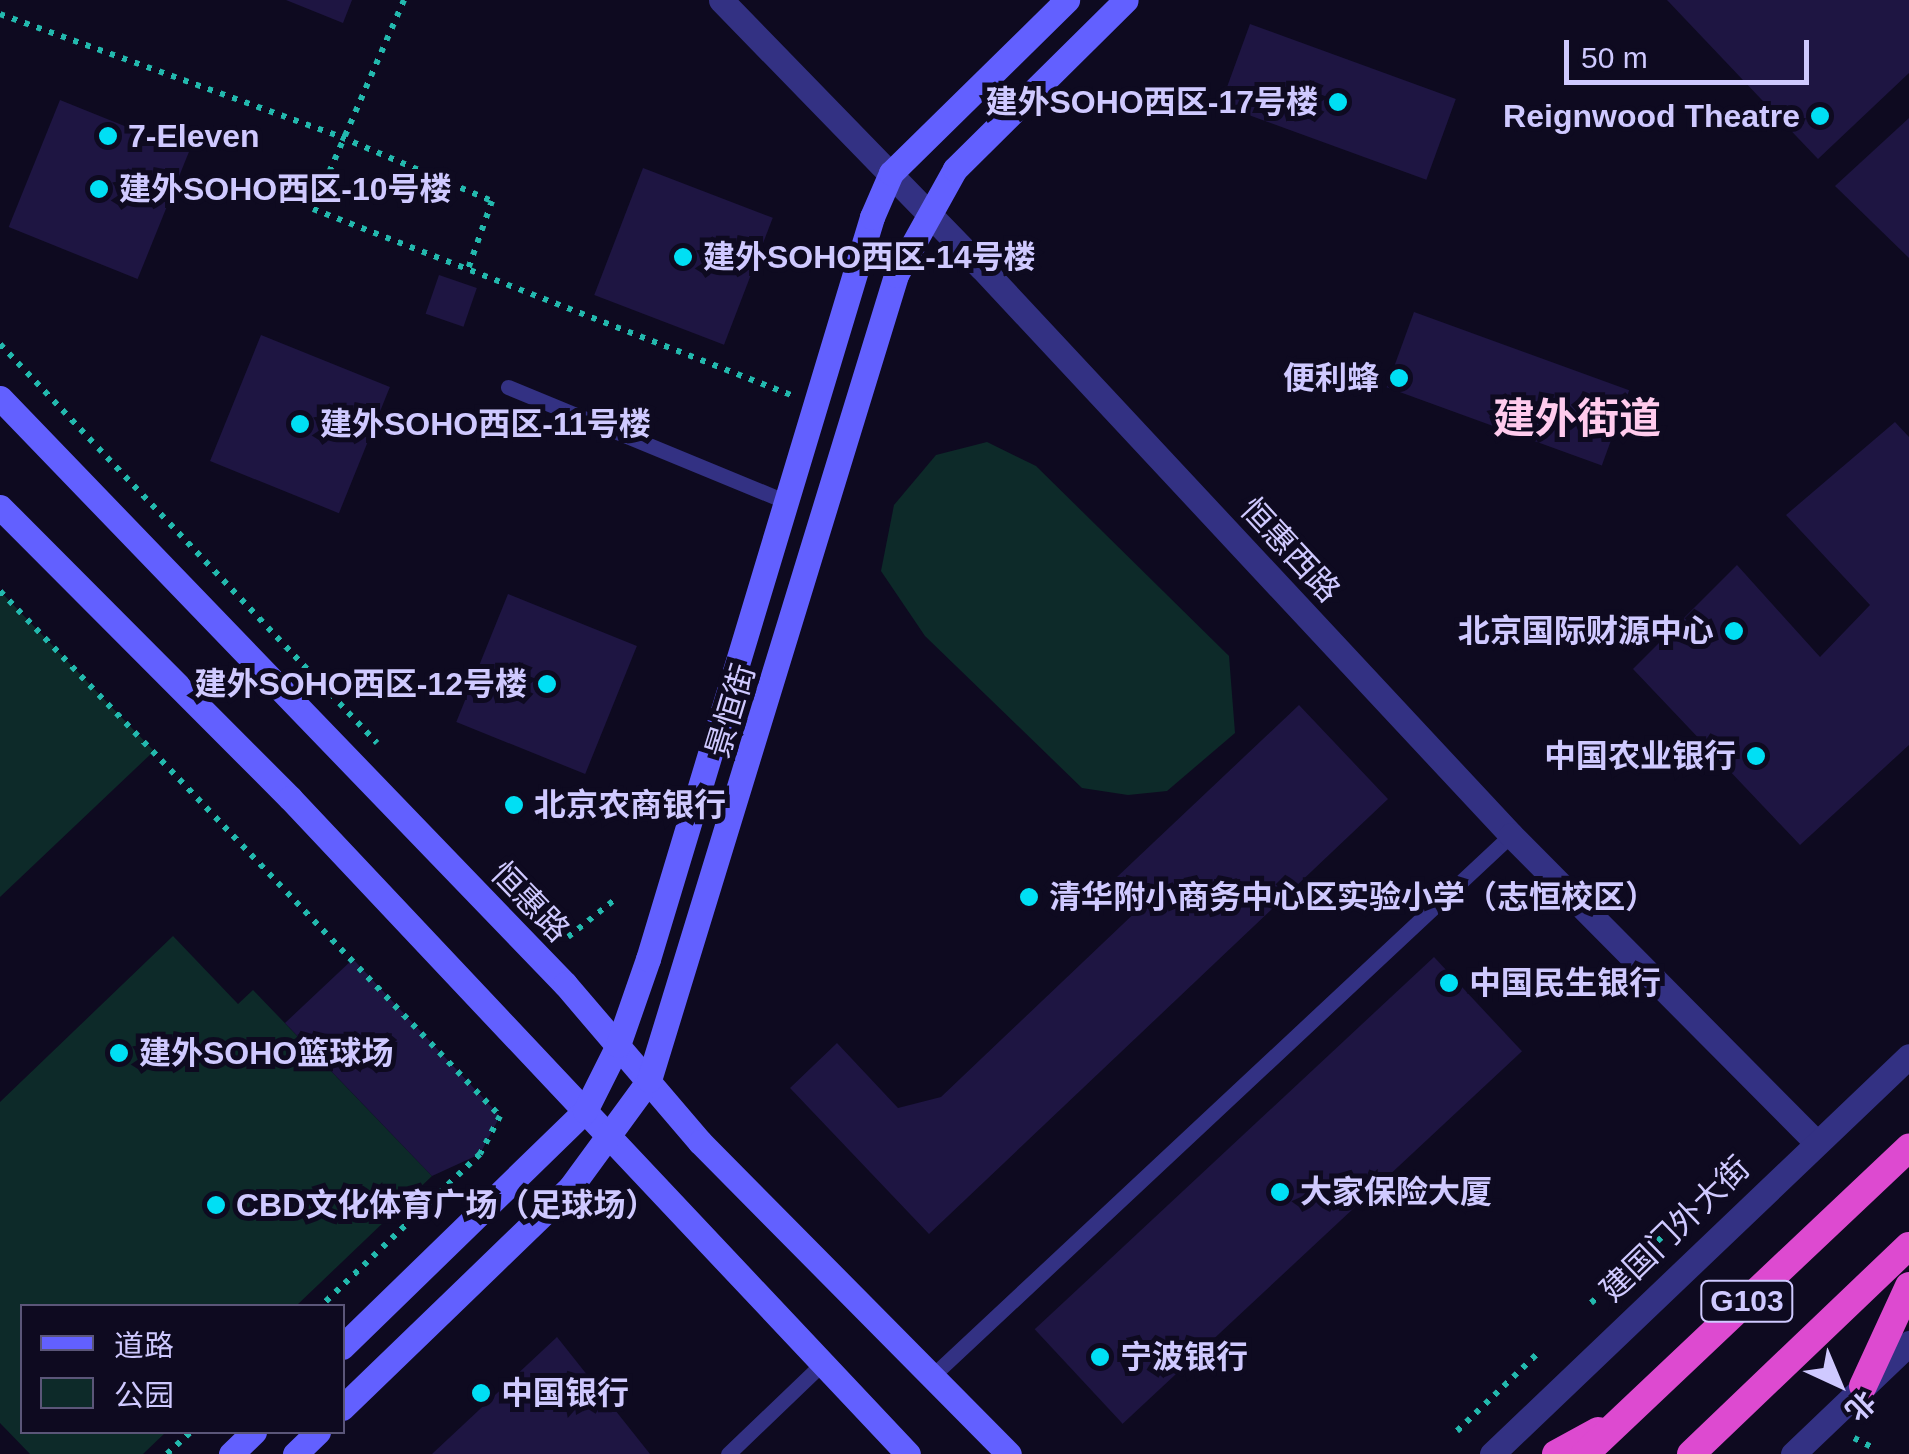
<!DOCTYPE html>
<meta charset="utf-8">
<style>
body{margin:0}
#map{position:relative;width:1909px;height:1454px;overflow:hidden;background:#0e0a20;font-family:Arial,"Noto Sans SC",sans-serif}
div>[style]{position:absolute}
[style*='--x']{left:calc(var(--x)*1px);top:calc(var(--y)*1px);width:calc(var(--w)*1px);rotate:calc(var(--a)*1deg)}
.green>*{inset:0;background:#0d2a29}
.building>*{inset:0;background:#1e1542;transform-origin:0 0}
.path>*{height:6px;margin-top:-3px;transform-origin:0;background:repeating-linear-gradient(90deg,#23b9ae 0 5px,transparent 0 13px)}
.service>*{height:15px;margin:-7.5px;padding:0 7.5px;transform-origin:7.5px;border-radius:7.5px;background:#333183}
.tertiary>*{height:25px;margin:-12.5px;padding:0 12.5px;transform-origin:12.5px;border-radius:12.5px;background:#333183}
.secondary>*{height:25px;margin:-12.5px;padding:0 12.5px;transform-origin:12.5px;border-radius:12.5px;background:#6260ff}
.trunk>*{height:28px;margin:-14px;padding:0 14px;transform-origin:14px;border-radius:14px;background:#dd4ad0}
.dots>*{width:28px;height:28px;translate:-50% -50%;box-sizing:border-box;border:5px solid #0e0a20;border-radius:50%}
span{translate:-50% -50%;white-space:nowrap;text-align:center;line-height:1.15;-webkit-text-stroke:10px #0e0a20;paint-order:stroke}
.shield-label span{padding:2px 8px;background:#0e0a20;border:2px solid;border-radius:8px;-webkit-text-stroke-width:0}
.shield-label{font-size:30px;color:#cfc9ff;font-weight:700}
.poi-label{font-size:32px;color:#cfc9ff;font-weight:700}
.right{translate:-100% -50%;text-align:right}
.left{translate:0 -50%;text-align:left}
.street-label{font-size:32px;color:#cfc9ff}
.district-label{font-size:42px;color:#ffcbed;font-weight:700}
.legend{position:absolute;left:20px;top:1304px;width:325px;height:130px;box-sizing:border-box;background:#0e0a20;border:2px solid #5b5679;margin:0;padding:12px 18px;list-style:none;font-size:30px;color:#cfc9ff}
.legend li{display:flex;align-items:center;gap:20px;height:50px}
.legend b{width:50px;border:2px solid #5b5679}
.north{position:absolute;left:1789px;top:1334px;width:100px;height:100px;-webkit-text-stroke:8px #0e0a20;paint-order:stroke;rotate:136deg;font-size:28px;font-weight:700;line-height:40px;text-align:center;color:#cfc9ff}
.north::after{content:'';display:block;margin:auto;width:35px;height:45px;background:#cfc9ff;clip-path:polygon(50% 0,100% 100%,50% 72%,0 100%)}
.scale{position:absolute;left:1564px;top:40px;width:245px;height:45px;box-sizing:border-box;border:5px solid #cfc9ff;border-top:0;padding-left:12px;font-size:30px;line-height:35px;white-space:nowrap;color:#cfc9ff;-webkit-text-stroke:8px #0e0a20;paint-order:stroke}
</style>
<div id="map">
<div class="green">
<div style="clip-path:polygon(987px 442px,1036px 466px,1229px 656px,1235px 733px,1167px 791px,1128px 795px,1082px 788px,925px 636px,881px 571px,894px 505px,936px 455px)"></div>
<div style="clip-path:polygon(0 591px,154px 751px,0 897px)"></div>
<div style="clip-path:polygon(173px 936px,238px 1004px,253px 990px,432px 1176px,296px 1306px,22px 1306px,22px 1432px,166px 1432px,143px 1454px,30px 1454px,0 1423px,0 1102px)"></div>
</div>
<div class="building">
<div style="clip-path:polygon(286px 0,352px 0,343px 23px)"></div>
<div style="clip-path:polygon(1667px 0,1909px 0,1909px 73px,1818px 159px)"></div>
<div style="left:1250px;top:24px;width:219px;height:86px;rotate:20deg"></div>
<div style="left:60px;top:100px;width:139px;height:137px;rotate:22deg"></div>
<div style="clip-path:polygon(1909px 118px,1909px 258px,1835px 186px)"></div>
<div style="left:643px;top:168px;width:139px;height:136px;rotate:21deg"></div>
<div style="left:439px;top:275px;width:40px;height:41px;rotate:19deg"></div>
<div style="left:1414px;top:312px;width:229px;height:80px;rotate:20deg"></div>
<div style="left:261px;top:335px;width:139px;height:136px;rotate:22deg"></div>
<div style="clip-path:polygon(1895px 422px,1909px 437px,1909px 745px,1800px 845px,1633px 669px,1737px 565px,1820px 657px,1870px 605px,1786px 515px)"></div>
<div style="left:508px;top:594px;width:139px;height:138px;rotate:22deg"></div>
<div style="clip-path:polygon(1299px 705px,1388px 799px,929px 1234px,790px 1088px,837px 1043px,898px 1108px,941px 1097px,1143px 905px,1117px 877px)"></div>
<div style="left:1434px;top:957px;width:129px;height:546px;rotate:47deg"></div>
<div style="clip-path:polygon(353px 959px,500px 1116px,480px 1154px,432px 1176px,285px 1023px)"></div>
<div style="clip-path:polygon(557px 1337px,650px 1454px,432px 1454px)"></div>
</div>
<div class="path">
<div style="--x:404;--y:0;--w:228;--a:113.5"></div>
<div style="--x:313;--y:209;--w:513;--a:21.26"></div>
<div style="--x:0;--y:14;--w:363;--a:19.8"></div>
<div style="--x:341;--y:137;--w:164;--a:23"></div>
<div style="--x:492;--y:201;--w:72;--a:109.4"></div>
<div style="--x:0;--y:344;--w:549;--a:46.62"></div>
<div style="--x:0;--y:591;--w:725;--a:46.4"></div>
<div style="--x:500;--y:1116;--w:43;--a:117.8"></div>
<div style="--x:480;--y:1154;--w:220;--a:136.3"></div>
<div style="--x:558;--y:932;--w:11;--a:27"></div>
<div style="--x:568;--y:937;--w:58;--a:-38.7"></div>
<div style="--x:1591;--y:1303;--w:96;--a:-42.9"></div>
<div style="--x:1457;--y:1431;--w:111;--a:-43.9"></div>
<div style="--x:1854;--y:1438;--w:20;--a:27"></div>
<div style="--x:167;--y:1454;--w:33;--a:-43"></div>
</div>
<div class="service">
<div style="--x:508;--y:387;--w:300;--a:22.4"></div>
<div style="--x:929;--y:1379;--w:797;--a:-43.07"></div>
<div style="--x:728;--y:1454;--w:132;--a:-43.8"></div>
</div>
<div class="tertiary">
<div style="--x:721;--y:0;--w:373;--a:45.8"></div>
<div style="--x:981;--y:267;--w:777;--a:46.98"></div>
<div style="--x:1511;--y:835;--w:433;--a:45.2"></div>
<div style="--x:1492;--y:1454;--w:576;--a:-43.66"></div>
<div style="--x:1793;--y:1454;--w:161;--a:-43.7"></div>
</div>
<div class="secondary">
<div style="--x:0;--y:398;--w:814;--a:46.05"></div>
<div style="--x:565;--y:984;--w:208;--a:49.5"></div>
<div style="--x:700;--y:1142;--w:439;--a:45.3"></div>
<div style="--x:0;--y:507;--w:411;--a:45.1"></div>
<div style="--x:290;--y:798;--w:901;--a:46.71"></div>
<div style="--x:342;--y:1347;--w:339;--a:-44.2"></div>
<div style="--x:585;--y:1111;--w:74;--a:-63.4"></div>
<div style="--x:618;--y:1045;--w:91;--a:-70.8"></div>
<div style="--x:648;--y:959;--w:775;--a:-73.2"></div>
<div style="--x:872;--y:217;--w:48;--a:-66.6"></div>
<div style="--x:891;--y:173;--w:247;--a:-44.5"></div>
<div style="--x:342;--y:1408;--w:317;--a:-44"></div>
<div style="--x:570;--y:1188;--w:134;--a:-53.8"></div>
<div style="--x:649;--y:1080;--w:842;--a:-72.94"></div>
<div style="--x:896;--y:275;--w:121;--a:-60.9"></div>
<div style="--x:955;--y:169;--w:240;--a:-44.7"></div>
<div style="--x:231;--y:1454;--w:32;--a:-44"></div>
<div style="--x:295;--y:1454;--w:32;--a:-44"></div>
</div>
<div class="trunk">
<div style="--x:1863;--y:1386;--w:110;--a:-65.3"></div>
<div style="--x:1556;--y:1454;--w:48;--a:-28.7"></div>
<div style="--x:1585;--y:1454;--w:446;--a:-43.4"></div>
<div style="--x:1691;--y:1454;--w:301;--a:-43.7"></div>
</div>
<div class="dots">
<div style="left:1338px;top:102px;background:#00dff4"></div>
<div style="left:1820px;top:116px;background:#00dff4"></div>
<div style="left:108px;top:136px;background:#00dff4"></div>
<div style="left:99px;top:189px;background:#00dff4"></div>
<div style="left:683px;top:257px;background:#00dff4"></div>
<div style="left:1399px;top:378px;background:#00dff4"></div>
<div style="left:300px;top:424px;background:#00dff4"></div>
<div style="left:1734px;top:631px;background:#00dff4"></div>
<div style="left:547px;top:684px;background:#00dff4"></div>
<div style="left:1756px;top:756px;background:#00dff4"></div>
<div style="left:514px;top:805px;background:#00dff4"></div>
<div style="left:1029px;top:897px;background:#00dff4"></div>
<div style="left:1449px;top:983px;background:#00dff4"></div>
<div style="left:119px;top:1053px;background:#00dff4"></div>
<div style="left:1280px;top:1192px;background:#00dff4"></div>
<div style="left:216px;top:1205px;background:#00dff4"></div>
<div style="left:1100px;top:1357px;background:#00dff4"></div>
<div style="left:481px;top:1393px;background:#00dff4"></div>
</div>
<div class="shield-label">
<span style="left:1747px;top:1301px">G103</span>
</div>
<div class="poi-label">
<span class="right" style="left:1318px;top:102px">建外SOHO西区-17号楼</span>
<span class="right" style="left:1800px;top:116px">Reignwood Theatre</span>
<span class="left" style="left:128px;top:136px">7-Eleven</span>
<span class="left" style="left:119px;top:189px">建外SOHO西区-10号楼</span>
<span class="left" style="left:703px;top:257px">建外SOHO西区-14号楼</span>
<span class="right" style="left:1379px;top:378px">便利蜂</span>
<span class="left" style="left:320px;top:424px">建外SOHO西区-11号楼</span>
<span class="right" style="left:1714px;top:631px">北京国际财源中心</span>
<span class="right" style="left:527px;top:684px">建外SOHO西区-12号楼</span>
<span class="right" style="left:1736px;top:756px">中国农业银行</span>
<span class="left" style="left:534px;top:805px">北京农商银行</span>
<span class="left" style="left:1049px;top:897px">清华附小商务中心区实验小学（志恒校区）</span>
<span class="left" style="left:1469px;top:983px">中国民生银行</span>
<span class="left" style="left:139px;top:1053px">建外SOHO篮球场</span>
<span class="left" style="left:1300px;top:1192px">大家保险大厦</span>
<span class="left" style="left:236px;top:1205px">CBD文化体育广场（足球场）</span>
<span class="left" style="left:1120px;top:1357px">宁波银行</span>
<span class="left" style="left:501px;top:1393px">中国银行</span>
</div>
<div class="street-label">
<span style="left:1290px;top:550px;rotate:47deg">恒惠西路</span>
<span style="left:731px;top:711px;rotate:-73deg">景恒街</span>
<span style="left:530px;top:902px;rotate:46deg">恒惠路</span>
<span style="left:1675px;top:1229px;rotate:-44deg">建国门外大街</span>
</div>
<div class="district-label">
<span style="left:1577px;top:419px">建外街道</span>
</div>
<ul class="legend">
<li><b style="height:12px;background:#6260ff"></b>道路</li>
<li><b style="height:28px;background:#0d2a29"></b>公园</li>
</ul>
<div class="north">北</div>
<div class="scale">50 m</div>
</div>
